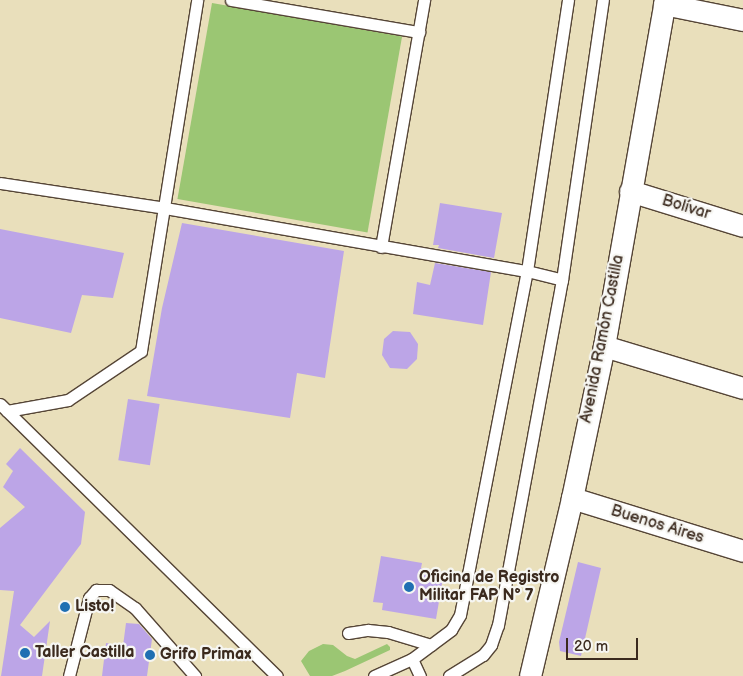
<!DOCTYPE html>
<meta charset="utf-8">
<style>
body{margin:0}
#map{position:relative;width:743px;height:676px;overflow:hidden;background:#e9dfbb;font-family:"Balsamiq Sans",sans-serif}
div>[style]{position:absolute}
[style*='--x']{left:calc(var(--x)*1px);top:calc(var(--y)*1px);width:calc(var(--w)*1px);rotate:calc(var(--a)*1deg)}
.green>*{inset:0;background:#9bc673;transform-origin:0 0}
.building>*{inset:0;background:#bca5e7;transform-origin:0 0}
.roads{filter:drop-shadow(1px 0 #554536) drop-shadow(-1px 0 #554536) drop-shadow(0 1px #554536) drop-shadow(0 -1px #554536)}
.service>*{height:11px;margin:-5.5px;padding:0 5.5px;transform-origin:5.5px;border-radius:5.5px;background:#fff}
.minor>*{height:21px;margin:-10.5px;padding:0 10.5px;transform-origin:10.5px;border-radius:10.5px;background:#fff}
.dots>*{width:14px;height:14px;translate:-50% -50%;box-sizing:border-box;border:2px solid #f6f6f2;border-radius:50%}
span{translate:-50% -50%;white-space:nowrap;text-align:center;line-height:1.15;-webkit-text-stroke:4.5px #f6f6f2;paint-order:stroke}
.street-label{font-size:16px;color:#3b2a1e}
.poi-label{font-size:16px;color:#3b2a1e;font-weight:700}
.left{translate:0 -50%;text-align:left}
.scale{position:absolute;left:566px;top:638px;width:72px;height:22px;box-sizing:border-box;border:2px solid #3b2a1e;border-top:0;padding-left:6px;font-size:15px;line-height:18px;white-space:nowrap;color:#3b2a1e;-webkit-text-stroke:4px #f6f6f2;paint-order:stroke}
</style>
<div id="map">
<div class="green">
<div style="left:212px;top:3px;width:193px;height:199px;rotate:10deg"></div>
<div style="clip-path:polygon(323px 644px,333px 645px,347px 656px,355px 659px,387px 644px,390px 647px,390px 650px,345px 671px,332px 676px,310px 676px,301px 661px,309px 651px)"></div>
</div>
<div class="building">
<div style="clip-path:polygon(440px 203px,502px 213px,494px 258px,438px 248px,439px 245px,433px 245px)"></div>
<div style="clip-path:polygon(182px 223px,344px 251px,325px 378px,297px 373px,290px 418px,147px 396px,162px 308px)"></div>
<div style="clip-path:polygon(0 229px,124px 253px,113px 298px,82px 295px,71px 333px,0 318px)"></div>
<div style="clip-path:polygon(435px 263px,491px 272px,483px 325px,413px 314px,417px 282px,430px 285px)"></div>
<div style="clip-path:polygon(393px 331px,410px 332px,418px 344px,417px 359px,407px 369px,390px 368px,382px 355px,384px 339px)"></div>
<div style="left:128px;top:399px;width:32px;height:62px;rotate:9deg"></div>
<div style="clip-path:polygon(20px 448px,85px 512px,81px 544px,20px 625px,34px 637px,50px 621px,42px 676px,1px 676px,14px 591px,0 590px,0 528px,25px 507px,3px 487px,13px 471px,6px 464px)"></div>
<div style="clip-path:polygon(381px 556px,422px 563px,421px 568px,444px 572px,436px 619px,382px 610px,383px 603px,373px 602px)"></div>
<div style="clip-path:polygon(578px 562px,601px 568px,581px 656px,560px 651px,559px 642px)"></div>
<div style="clip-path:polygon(126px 623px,139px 624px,152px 639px,147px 676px,102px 676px,106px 643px,123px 646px)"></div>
</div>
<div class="roads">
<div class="service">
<div style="--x:231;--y:0;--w:191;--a:9.7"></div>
<div style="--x:0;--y:183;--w:167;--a:8.6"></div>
<div style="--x:165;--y:208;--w:367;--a:9.9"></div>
<div style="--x:527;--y:271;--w:36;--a:14"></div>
<div style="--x:381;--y:247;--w:251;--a:-80.1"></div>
<div style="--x:0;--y:404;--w:388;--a:44.5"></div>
<div style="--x:7;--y:411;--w:62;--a:-10.2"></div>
<div style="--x:68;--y:400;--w:88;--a:-33.9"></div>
<div style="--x:141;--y:351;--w:355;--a:-80.9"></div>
<div style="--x:348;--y:633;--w:20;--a:-9"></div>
<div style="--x:368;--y:630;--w:20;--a:6"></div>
<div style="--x:388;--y:632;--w:45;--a:16.8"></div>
<div style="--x:412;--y:659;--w:19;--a:65"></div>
<div style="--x:69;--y:676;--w:81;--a:-75.6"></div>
<div style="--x:89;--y:598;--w:11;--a:-49"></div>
<div style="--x:96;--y:590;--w:13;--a:0"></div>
<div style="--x:109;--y:590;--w:32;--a:35"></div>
<div style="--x:135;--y:608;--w:91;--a:48.6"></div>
<div style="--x:374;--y:676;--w:42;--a:-24.1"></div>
<div style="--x:412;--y:659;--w:49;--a:-36.6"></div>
<div style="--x:451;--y:630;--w:17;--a:-59"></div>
<div style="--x:460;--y:615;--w:350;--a:-79"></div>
<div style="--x:527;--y:271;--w:274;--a:-81.4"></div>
<div style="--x:449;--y:676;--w:40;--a:-32"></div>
<div style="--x:483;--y:655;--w:13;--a:-51"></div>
<div style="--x:491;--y:645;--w:21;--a:-71"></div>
<div style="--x:498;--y:625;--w:351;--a:-79.5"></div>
<div style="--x:562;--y:280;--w:283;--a:-81.7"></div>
</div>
<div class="minor">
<div style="--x:664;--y:4;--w:81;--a:11.4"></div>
<div style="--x:630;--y:191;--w:118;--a:17.2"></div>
<div style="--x:604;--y:346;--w:145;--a:16.8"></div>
<div style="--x:572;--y:498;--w:179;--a:17.2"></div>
<div style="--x:530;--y:676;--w:183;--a:-76.7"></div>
<div style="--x:572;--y:498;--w:155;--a:-78.1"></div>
<div style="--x:604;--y:346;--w:351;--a:-80"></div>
</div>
</div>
<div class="dots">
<div style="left:409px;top:587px;background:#1f6fb2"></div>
<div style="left:65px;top:607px;background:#1f6fb2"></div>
<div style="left:25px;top:653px;background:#1f6fb2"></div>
<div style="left:150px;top:655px;background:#1f6fb2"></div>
</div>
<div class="street-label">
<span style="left:686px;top:208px;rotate:17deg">Bolívar</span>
<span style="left:603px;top:339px;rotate:-79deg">Avenida Ramón Castilla</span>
<span style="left:657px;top:525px;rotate:17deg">Buenos Aires</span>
</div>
<div class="poi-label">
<span class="left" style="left:419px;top:587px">Oficina de Registro<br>Militar FAP N° 7</span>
<span class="left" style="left:75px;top:607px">Listo!</span>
<span class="left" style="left:35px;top:653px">Taller Castilla</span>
<span class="left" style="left:160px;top:655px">Grifo Primax</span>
</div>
<div class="scale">20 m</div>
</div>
